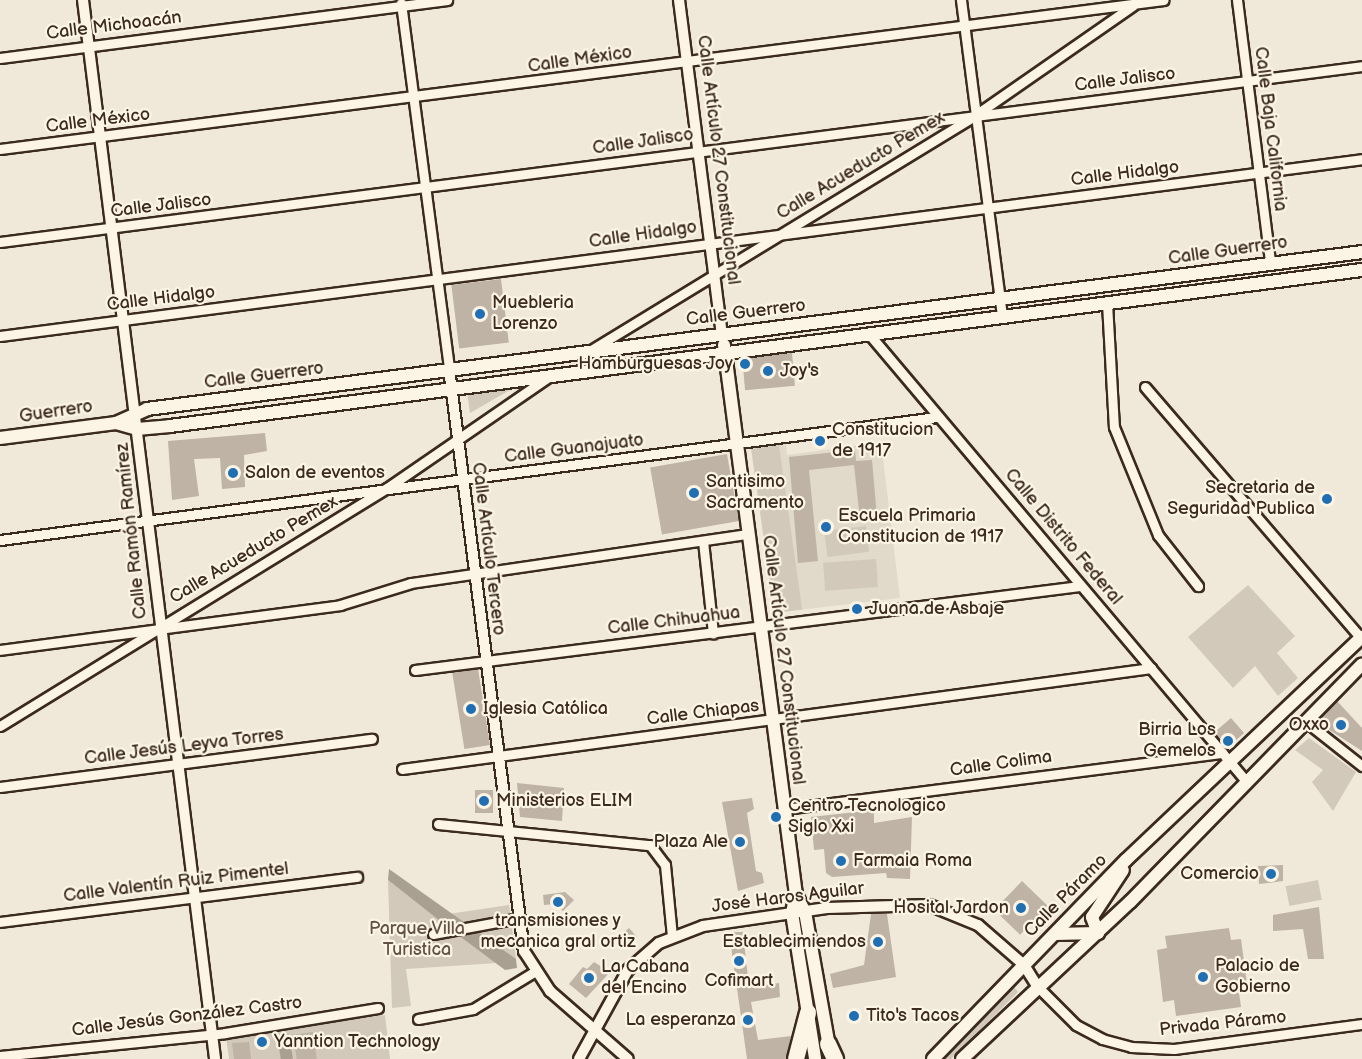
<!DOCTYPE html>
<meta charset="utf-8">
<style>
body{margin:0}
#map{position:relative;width:1362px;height:1059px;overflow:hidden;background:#f0e9d9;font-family:"Balsamiq Sans",sans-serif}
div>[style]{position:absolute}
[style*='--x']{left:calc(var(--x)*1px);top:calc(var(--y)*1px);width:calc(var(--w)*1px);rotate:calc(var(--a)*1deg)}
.built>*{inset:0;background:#e1d9c9}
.green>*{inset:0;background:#d2c9ba;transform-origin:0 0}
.water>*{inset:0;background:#aaa091;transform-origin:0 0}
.building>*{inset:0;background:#beb3a4;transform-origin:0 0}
.roads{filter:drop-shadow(2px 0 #3b2a1e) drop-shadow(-2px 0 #3b2a1e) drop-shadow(0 2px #3b2a1e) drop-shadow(0 -2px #3b2a1e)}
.minor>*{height:9px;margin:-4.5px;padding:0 4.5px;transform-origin:4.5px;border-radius:4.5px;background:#fcf5e5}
.tertiary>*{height:10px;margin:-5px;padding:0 5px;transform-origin:5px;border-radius:5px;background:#fcf5e5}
.secondary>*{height:12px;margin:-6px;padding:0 6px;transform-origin:6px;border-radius:6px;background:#fcf5e5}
.motorway>*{height:16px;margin:-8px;padding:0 8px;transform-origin:8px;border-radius:8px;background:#fcf5e5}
.dots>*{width:16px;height:16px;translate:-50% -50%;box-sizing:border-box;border:3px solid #fcf5e5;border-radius:50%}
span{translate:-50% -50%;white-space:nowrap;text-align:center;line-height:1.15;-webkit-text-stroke:4.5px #fcf5e5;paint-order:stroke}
.street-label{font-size:18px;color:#3b2a1e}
.poi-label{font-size:18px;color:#3b2a1e}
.left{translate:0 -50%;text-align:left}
.right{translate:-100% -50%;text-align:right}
.park-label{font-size:18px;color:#615245}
</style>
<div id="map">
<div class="built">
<div style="clip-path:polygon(881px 442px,900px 598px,774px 613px,751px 449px,786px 444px,787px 455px)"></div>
</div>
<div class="green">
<div style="clip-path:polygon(517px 386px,470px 413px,467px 392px)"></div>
<div style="left:779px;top:445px;width:166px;height:28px;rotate:82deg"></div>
<div style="left:866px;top:526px;width:26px;height:42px;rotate:83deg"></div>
<div style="left:876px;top:559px;width:28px;height:53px;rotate:86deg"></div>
<div style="clip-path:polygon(1248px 585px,1295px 636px,1277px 653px,1298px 678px,1278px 696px,1255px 666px,1233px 688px,1188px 637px)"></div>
<div style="clip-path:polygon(1309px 738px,1356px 772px,1333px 811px,1312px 782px,1323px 770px,1295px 750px)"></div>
<div style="clip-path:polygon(388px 880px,450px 929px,497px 963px,406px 969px,411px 1006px,392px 1008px)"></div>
<div style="left:1318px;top:880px;width:20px;height:33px;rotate:79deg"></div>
<div style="clip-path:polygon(509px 905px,516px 959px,448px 914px)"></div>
<div style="clip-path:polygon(1014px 987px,1018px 992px,951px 1059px,940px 1059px)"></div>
<div style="clip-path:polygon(385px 1015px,390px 1059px,229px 1059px,226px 1037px)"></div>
</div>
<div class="water">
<div style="clip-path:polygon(389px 869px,516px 959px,517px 968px,505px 970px,450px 929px,388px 880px)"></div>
<div style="left:289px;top:1034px;width:25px;height:12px;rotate:81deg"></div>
</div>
<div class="building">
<div style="left:501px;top:279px;width:64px;height:50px;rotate:83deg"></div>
<div style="left:792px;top:353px;width:33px;height:50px;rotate:85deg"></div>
<div style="clip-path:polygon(265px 433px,267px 451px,244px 455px,245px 487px,222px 489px,220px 458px,194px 459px,199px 496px,172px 500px,168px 441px)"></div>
<div style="clip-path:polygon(855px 450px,856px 461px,872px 460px,877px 517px,860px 519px,854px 465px,809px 470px,818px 561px,798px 563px,789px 457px)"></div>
<div style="left:727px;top:454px;width:68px;height:78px;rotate:80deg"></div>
<div style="left:478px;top:669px;width:77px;height:26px;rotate:81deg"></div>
<div style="clip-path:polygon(1337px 701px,1362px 728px,1362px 751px,1317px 722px)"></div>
<div style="left:1231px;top:718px;width:20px;height:23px;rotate:49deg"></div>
<div style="clip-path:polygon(517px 783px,564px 788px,562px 821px,520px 817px)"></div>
<div style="left:493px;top:790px;width:23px;height:18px;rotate:90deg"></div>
<div style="clip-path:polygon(752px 798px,754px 809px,747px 813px,756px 871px,762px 873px,764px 883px,738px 891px,722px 802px)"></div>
<div style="clip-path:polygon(874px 810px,874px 823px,912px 817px,910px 879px,887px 878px,886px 873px,832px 877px,826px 873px,824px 849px,814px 850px,811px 817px)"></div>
<div style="clip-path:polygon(1283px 865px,1283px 881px,1259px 884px,1258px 866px)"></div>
<div style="left:1022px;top:881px;width:36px;height:40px;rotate:44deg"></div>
<div style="clip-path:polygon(565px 892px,574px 900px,563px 911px,555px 904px,544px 905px,543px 895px)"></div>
<div style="clip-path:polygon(1319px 907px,1324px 959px,1308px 959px,1303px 929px,1273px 931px,1273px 915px)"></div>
<div style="clip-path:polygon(871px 914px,887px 914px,896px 977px,833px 988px,830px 974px,864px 965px)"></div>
<div style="left:629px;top:928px;width:12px;height:13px;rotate:48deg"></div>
<div style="clip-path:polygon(1229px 928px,1231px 940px,1241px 939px,1248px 992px,1239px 993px,1241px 1007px,1176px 1016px,1174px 1000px,1163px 1002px,1157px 950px,1167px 948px,1165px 936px)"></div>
<div style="clip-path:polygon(729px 932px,743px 932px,749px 987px,779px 983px,780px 997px,751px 1002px,758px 1040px,791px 1036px,786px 1059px,747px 1059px)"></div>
<div style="clip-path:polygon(594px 962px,610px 972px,586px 998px,569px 984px,583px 967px,587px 969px)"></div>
<div style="left:313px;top:1032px;width:27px;height:20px;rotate:82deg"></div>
<div style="clip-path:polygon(249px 1042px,251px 1059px,234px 1059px,232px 1043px)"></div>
</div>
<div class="roads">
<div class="minor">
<div style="--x:961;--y:0;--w:320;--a:82.6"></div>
<div style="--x:1237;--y:0;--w:265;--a:82.8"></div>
<div style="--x:401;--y:3;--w:369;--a:82.5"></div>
<div style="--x:0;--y:58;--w:451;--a:-7.4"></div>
<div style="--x:0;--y:149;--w:1173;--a:-7.3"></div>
<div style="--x:0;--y:242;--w:1373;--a:-7.36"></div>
<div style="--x:1107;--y:303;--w:124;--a:86.8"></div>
<div style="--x:1114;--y:427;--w:117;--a:67.8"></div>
<div style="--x:1158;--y:535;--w:65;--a:51.9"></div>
<div style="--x:869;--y:334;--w:585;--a:49.86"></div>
<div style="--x:0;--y:336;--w:1373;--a:-7.4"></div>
<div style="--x:591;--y:350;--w:449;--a:-31.4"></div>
<div style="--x:974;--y:116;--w:193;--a:-34.8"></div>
<div style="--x:1145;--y:387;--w:331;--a:49.3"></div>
<div style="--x:0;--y:540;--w:945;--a:-7.48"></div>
<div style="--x:703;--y:541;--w:93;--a:83.8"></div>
<div style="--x:0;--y:650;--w:343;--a:-7.5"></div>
<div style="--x:340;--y:605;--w:74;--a:-17.2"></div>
<div style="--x:411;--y:583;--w:341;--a:-8.3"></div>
<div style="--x:415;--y:670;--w:670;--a:-7.2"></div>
<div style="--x:1305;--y:721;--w:73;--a:38.3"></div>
<div style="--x:0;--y:726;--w:454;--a:-31.6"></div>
<div style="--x:387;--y:488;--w:194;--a:-34.5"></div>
<div style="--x:402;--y:769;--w:756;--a:-7.68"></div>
<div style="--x:0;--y:787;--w:375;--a:-7.4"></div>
<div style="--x:785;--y:809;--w:441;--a:-7.3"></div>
<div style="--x:438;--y:824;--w:213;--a:5.7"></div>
<div style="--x:650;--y:845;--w:25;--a:53"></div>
<div style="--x:665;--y:865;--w:71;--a:84.4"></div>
<div style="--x:0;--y:922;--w:360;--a:-7.2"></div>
<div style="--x:433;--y:934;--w:87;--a:-10.5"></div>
<div style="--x:1037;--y:986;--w:55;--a:45"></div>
<div style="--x:1076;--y:1025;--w:30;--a:28"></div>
<div style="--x:1102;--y:1039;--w:30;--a:15"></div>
<div style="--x:1131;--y:1047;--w:43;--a:2.7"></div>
<div style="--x:1174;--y:1049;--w:190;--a:-7.6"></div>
<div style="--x:418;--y:1019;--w:56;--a:-10.3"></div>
<div style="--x:473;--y:1009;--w:71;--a:-31.2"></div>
<div style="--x:0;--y:1056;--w:226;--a:-5.8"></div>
<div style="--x:225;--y:1033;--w:155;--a:-9.3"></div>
</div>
<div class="tertiary">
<div style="--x:83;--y:0;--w:1067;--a:82.89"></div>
<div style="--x:679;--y:0;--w:338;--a:82.7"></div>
<div style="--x:449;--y:369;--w:587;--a:82.66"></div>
<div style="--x:524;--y:951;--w:48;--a:57"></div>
<div style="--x:550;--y:991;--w:103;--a:41.1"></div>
<div style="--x:579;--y:1059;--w:102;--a:-61.2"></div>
<div style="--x:628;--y:970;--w:41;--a:-41.1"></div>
<div style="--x:659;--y:943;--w:47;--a:-21.1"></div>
<div style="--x:703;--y:926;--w:125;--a:-8.3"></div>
<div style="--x:827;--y:908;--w:102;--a:-1.7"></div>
<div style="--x:929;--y:905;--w:53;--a:22.2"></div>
<div style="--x:978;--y:925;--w:61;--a:41"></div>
<div style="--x:1024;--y:965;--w:25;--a:58"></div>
</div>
<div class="secondary">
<div style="--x:724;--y:345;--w:555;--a:82.54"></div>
<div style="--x:796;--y:895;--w:18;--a:103"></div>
<div style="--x:792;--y:913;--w:148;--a:81"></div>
<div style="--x:116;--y:423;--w:34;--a:-24"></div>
<div style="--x:147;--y:409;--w:1225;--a:-7.36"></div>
<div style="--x:0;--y:438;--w:117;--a:-7.4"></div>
<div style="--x:116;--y:423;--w:22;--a:16"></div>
<div style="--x:137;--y:429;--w:33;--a:-5"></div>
<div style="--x:170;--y:426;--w:1202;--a:-7.46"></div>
<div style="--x:796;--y:895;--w:19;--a:62"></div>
<div style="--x:805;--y:912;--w:142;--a:79.9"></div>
<div style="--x:1055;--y:934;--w:43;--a:-1.3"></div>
<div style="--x:1098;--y:933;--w:17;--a:-111"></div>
<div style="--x:1092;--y:917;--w:56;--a:-56.6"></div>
<div style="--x:933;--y:1059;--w:277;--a:-45.9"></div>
<div style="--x:1126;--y:860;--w:325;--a:-43.4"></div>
<div style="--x:962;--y:1059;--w:230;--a:-43.1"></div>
<div style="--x:1130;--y:902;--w:332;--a:-45.7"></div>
</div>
<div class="motorway">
<div style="--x:828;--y:1044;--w:17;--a:65"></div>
<div style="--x:796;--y:1059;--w:48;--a:-75.4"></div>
</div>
</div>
<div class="dots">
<div style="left:480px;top:314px;background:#1f6fb2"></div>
<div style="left:745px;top:364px;background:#1f6fb2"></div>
<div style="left:768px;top:371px;background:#1f6fb2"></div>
<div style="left:820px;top:441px;background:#1f6fb2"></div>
<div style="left:233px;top:473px;background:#1f6fb2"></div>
<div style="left:694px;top:493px;background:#1f6fb2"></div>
<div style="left:1327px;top:499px;background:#1f6fb2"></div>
<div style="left:826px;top:527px;background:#1f6fb2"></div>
<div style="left:857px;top:609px;background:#1f6fb2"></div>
<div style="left:471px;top:709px;background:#1f6fb2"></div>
<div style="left:1341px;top:725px;background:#1f6fb2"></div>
<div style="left:1228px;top:741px;background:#1f6fb2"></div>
<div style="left:484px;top:801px;background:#1f6fb2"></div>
<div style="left:776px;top:817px;background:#1f6fb2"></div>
<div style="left:740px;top:842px;background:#1f6fb2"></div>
<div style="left:841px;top:861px;background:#1f6fb2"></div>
<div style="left:1271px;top:874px;background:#1f6fb2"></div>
<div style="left:558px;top:902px;background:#1f6fb2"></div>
<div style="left:1021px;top:908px;background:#1f6fb2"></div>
<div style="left:878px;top:942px;background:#1f6fb2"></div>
<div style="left:739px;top:961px;background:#1f6fb2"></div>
<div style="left:1203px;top:977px;background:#1f6fb2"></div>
<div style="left:589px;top:978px;background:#1f6fb2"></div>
<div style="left:854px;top:1016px;background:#1f6fb2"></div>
<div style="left:748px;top:1020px;background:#1f6fb2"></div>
<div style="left:262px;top:1042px;background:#1f6fb2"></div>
</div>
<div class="street-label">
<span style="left:114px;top:26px;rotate:-7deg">Calle Michoacán</span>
<span style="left:580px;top:60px;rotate:-8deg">Calle México</span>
<span style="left:1125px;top:80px;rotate:-7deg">Calle Jalisco</span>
<span style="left:98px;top:121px;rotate:-7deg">Calle México</span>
<span style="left:1270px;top:129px;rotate:83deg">Calle Baja California</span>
<span style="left:643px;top:142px;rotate:-8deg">Calle Jalisco</span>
<span style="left:718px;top:160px;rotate:83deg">Calle Artículo 27 Constitucional</span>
<span style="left:861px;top:166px;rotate:-31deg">Calle Acueducto Pemex</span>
<span style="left:1125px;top:174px;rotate:-7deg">Calle Hidalgo</span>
<span style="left:161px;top:206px;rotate:-7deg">Calle Jalisco</span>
<span style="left:643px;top:235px;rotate:-8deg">Calle Hidalgo</span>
<span style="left:1228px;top:251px;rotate:-8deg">Calle Guerrero</span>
<span style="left:161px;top:299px;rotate:-7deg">Calle Hidalgo</span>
<span style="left:746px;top:313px;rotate:-7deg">Calle Guerrero</span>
<span style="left:264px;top:376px;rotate:-7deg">Calle Guerrero</span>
<span style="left:56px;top:412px;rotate:-8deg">Guerrero</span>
<span style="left:574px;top:449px;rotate:-7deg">Calle Guanajuato</span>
<span style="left:132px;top:531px;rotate:-96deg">Calle Ramón Ramírez</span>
<span style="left:1063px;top:537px;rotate:50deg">Calle Distrito Federal</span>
<span style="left:488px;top:549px;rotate:83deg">Calle Artículo Tercero</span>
<span style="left:254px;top:550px;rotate:-31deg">Calle Acueducto Pemex</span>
<span style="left:674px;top:621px;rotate:-7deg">Calle Chihuahua</span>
<span style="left:783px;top:660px;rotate:83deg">Calle Artículo 27 Constitucional</span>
<span style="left:703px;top:713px;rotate:-7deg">Calle Chiapas</span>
<span style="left:184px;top:747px;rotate:-7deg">Calle Jesús Leyva Torres</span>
<span style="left:1001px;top:764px;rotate:-8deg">Calle Colima</span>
<span style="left:176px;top:883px;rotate:-7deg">Calle Valentín Ruiz Pimentel</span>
<span style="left:1066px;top:896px;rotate:-45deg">Calle Páramo</span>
<span style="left:788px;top:898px;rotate:-7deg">José Haros Aguilar</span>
<span style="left:187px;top:1017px;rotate:-7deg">Calle Jesús González Castro</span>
<span style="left:1223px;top:1024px;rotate:-6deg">Privada Páramo</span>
</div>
<div class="poi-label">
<span class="left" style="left:492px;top:314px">Muebleria<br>Lorenzo</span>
<span class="right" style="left:733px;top:364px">Hamburguesas Joy</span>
<span class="left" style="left:780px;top:371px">Joy's</span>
<span class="left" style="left:832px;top:441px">Constitucion<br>de 1917</span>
<span class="left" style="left:245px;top:473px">Salon de eventos</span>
<span class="left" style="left:706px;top:493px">Santisimo<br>Sacramento</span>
<span class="right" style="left:1315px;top:499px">Secretaria de<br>Seguridad Publica</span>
<span class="left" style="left:838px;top:527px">Escuela Primaria<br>Constitucion de 1917</span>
<span class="left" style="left:869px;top:609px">Juana de Asbaje</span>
<span class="left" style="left:483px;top:709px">Iglesia Católica</span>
<span class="right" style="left:1329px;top:725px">Oxxo</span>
<span class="right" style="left:1216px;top:741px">Birria Los<br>Gemelos</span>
<span class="left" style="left:496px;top:801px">Ministerios ELIM</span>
<span class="left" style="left:788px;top:817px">Centro Tecnologico<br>Siglo Xxi</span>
<span class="right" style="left:728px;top:842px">Plaza Ale</span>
<span class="left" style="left:853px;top:861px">Farmaia Roma</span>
<span class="right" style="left:1259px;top:874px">Comercio</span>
<span class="right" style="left:1009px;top:908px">Hosital Jardon</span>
<span style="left:558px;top:932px">transmisiones y<br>mecanica gral ortiz</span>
<span class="right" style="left:866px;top:942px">Establecimiendos</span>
<span class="left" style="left:1215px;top:977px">Palacio de<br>Gobierno</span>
<span class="left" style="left:601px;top:978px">La Cabana<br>del Encino</span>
<span style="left:739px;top:981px">Cofimart</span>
<span class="left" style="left:866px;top:1016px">Tito's Tacos</span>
<span class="right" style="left:736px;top:1020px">La esperanza</span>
<span class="left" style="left:274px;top:1042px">Yanntion Technology</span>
</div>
<div class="park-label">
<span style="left:417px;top:940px">Parque Villa<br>Turistica</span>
</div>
</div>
